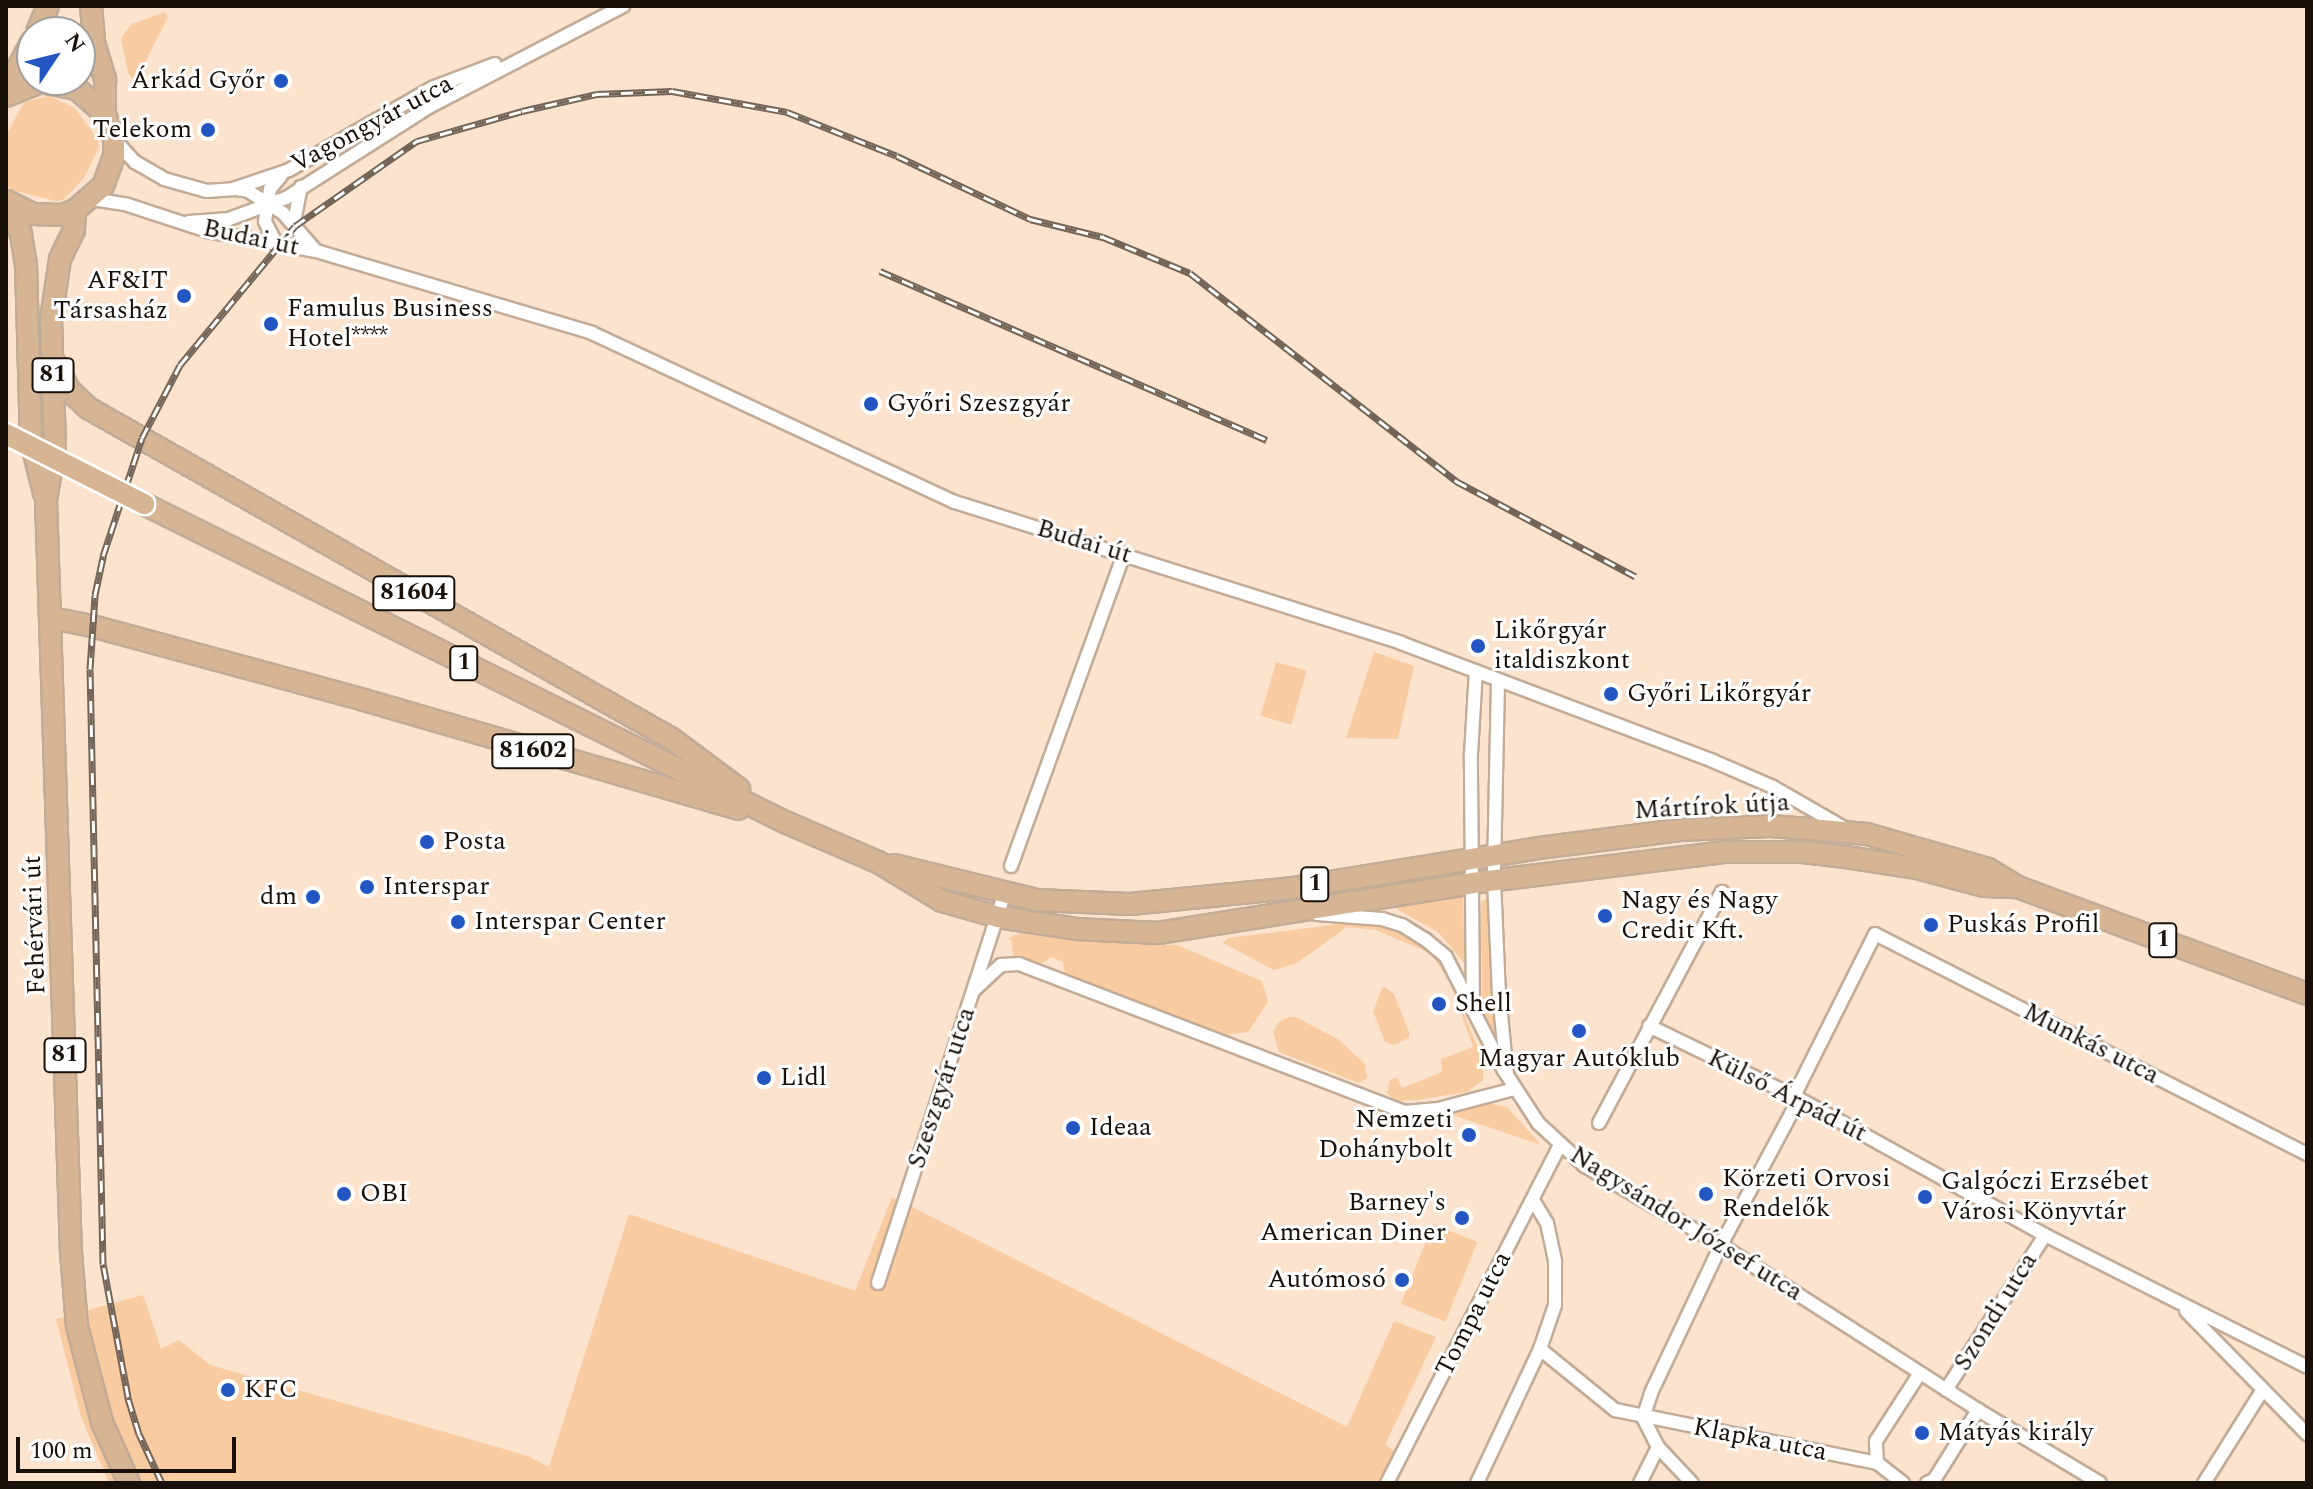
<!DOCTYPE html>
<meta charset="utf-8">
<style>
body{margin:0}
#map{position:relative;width:2313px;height:1489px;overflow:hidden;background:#fbe3ce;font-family:Spectral,serif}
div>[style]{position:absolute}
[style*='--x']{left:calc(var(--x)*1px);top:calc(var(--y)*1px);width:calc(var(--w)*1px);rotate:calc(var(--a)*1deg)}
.green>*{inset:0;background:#f9cba1;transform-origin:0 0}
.roads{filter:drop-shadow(2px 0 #c2ab97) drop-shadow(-2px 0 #c2ab97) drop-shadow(0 2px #c2ab97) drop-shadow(0 -2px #c2ab97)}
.minor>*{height:12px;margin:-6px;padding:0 6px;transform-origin:6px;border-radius:6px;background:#fff}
.primary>*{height:20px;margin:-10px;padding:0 10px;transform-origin:10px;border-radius:10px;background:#d6b595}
.rail>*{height:7px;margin-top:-3.5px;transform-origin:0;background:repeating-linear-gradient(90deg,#fff 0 12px,#736558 0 24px);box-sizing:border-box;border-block:2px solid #736558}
.bridges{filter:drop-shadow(2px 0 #fff) drop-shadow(-2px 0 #fff) drop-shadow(0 2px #fff) drop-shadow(0 -2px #fff)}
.primary-bridge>*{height:20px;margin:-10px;padding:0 10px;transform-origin:10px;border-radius:10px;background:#d6b595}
.dots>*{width:22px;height:22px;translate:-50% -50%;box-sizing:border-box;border:4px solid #fff;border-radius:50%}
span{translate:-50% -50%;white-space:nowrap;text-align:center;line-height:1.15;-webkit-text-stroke:6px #fff;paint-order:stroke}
.shield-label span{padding:2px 6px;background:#fff;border:2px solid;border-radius:6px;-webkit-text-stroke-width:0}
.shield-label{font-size:24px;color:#181009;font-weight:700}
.poi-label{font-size:26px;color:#181009}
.right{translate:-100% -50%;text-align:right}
.left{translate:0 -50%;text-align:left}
.street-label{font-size:26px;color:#181009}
.frame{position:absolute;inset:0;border:8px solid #181009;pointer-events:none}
.north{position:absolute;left:16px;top:16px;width:80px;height:80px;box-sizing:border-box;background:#fff;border:2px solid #a39f9d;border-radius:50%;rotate:55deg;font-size:22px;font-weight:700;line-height:32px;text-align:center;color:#181009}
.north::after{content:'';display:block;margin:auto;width:28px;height:36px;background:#2456c3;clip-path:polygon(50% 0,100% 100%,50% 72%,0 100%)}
.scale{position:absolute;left:16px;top:1437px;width:220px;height:36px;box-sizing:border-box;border:4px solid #181009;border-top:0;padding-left:10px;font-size:24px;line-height:28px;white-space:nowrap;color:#181009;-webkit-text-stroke:6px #fff;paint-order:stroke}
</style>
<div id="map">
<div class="green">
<div style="clip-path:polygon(165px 12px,168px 17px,137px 78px,133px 79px,128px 73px,121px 38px,132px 24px)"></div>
<div style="clip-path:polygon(49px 96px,75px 108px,97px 138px,99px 147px,84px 178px,63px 200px,56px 201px,11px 190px,6px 183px,6px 136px,24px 102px)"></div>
<div style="clip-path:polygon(1374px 652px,1414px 666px,1398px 739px,1346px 738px)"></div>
<div style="left:1276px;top:662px;width:32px;height:56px;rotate:16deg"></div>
<div style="clip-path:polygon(1463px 896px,1465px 964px,1438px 932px,1393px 907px)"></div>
<div style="clip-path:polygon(1486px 899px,1491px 904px,1491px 998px,1499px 1048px,1495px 1047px,1482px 1003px,1481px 902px)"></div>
<div style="clip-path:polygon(1348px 923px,1397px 926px,1441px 957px,1483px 1061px,1483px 1080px,1467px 1092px,1417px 1100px,1395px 1101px,1387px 1093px,1390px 1080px,1397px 1077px,1402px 1088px,1442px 1072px,1441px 1059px,1473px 1047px,1449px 980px,1430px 953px,1376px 930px,1347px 927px,1297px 963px,1274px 970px,1223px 943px,1228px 938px)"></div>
<div style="clip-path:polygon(1021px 933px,1076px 941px,1177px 945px,1262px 981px,1268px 1002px,1248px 1032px,1226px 1035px,1065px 977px,1063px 962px,1052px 957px,1039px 965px,1013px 957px,1012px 941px,1008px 938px)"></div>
<div style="clip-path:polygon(1383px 986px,1394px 994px,1409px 1032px,1409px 1038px,1393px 1045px,1385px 1042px,1373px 1011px)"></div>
<div style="clip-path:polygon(1289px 1017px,1296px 1017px,1339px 1040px,1365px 1064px,1367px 1078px,1359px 1083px,1279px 1052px,1273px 1032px,1279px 1022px)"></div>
<div style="clip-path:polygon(1488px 1103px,1507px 1107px,1541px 1145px,1447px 1113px)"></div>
<div style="clip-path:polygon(892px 1197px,1347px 1427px,1394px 1321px,1436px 1337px,1385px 1445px,1395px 1451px,1378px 1483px,109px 1483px,81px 1417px,56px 1319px,143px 1295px,161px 1349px,179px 1340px,210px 1365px,528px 1456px,549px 1467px,629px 1214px,855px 1291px)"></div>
<div style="left:1433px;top:1224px;width:48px;height:86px;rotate:22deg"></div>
</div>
<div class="roads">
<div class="minor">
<div style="--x:115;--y:140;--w:30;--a:48"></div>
<div style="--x:135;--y:162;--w:34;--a:30"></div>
<div style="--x:164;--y:179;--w:45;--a:15.6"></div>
<div style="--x:207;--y:191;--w:26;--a:-4"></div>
<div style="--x:233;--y:189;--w:59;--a:-18.7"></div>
<div style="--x:289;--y:170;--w:167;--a:-29.8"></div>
<div style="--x:434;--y:87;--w:65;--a:-20.7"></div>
<div style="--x:236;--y:189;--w:12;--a:9"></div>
<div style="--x:248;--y:191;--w:41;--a:32.2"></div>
<div style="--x:283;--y:213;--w:50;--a:49"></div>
<div style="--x:92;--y:199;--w:36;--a:9"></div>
<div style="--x:128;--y:205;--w:83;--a:18.2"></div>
<div style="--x:207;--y:231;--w:111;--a:10.4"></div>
<div style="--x:316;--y:251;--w:288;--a:16.5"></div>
<div style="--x:592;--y:333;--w:400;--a:25"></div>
<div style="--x:955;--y:502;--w:468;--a:17.5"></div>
<div style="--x:1401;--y:643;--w:334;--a:20.7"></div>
<div style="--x:1713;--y:761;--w:65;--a:23.4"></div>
<div style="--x:1773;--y:787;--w:84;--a:29.9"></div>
<div style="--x:189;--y:222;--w:40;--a:-4.3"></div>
<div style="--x:229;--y:219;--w:61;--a:-20.2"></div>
<div style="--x:286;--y:198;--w:169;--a:-32.5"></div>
<div style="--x:429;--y:107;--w:219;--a:-27.5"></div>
<div style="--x:294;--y:222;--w:36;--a:-79"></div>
<div style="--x:277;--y:245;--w:27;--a:-117"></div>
<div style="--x:265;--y:221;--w:32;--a:-81"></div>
<div style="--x:270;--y:189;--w:17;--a:-50"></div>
<div style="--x:1498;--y:681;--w:199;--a:91.2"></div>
<div style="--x:1494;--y:880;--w:114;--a:87.5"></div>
<div style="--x:1499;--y:994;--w:81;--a:84.4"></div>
<div style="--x:1507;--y:1075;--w:57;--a:57.1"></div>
<div style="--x:1538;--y:1123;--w:64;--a:42.5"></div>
<div style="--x:1585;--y:1166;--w:157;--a:30.2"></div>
<div style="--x:1721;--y:1245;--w:305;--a:32.7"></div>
<div style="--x:1978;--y:1410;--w:142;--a:30.9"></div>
<div style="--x:1011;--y:866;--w:332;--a:-70.1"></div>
<div style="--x:1317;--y:914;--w:65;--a:4.4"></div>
<div style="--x:1382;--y:919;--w:21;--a:17"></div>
<div style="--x:1402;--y:925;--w:28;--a:32"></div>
<div style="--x:1426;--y:940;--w:26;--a:40"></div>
<div style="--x:1446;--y:957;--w:128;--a:63"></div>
<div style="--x:974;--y:990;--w:37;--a:-43"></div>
<div style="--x:1001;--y:965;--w:18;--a:-3"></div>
<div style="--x:1019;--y:964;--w:412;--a:21"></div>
<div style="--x:1404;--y:1112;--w:34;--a:-5"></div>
<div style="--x:1438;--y:1109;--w:79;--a:-14.7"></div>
<div style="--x:1473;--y:1004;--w:250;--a:-90.5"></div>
<div style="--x:1471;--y:754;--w:83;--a:-86.6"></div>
<div style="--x:1649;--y:1026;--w:161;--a:25.8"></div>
<div style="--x:1794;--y:1096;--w:287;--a:29"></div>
<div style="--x:2045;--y:1235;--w:293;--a:26.7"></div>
<div style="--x:1599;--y:1123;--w:262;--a:-62"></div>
<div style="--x:1533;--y:1200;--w:27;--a:59"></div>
<div style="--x:1547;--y:1223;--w:40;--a:78"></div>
<div style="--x:1555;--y:1262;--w:43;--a:90"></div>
<div style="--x:1555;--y:1305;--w:46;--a:108.8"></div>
<div style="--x:1540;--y:1349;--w:97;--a:39.1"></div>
<div style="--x:1615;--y:1410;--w:267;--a:11.4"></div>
<div style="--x:878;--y:1283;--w:410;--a:-72"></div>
<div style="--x:2186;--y:1311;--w:173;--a:45.5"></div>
<div style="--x:1946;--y:1390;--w:184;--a:-57.4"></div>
<div style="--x:1387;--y:1483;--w:380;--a:-62.9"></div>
<div style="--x:1477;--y:1483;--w:148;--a:-64.8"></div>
<div style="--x:1640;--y:1483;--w:40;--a:-63.4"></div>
<div style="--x:1692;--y:1483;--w:50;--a:-133.4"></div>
<div style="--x:1658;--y:1447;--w:33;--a:-117"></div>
<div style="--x:1643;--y:1418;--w:26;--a:-72"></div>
<div style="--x:1651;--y:1393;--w:164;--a:-64.7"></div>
<div style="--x:1721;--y:1245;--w:153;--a:-61.9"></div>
<div style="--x:1793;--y:1110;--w:14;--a:-86"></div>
<div style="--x:1794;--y:1096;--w:181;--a:-63.4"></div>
<div style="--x:1875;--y:934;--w:485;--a:27"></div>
<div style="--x:1903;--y:1483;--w:33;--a:-142"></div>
<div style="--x:1877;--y:1463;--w:22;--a:-93"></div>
<div style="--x:1876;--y:1441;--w:81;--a:-57.1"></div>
<div style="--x:1927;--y:1483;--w:8;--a:-23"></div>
<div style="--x:1934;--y:1480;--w:83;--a:-57.8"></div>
<div style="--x:2204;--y:1483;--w:109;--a:-57.8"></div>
</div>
<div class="primary">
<div style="--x:91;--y:6;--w:37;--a:85"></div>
<div style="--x:94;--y:43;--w:39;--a:73"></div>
<div style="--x:105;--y:80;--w:34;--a:90"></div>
<div style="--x:37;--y:32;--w:28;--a:-67"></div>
<div style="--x:6;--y:90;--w:55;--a:-62"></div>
<div style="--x:6;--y:96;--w:38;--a:-22"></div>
<div style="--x:41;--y:82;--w:37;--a:11"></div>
<div style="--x:77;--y:89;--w:38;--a:42"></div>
<div style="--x:105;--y:114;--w:27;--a:70"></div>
<div style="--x:114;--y:139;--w:17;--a:90"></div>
<div style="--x:114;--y:156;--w:32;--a:110"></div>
<div style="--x:103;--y:186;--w:37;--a:139"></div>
<div style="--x:75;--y:210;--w:14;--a:159"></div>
<div style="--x:62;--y:215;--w:29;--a:-178"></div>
<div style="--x:33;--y:214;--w:30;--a:-154"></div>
<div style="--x:8;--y:203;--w:34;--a:67"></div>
<div style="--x:21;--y:234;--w:30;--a:81"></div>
<div style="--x:26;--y:264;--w:177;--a:88.4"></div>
<div style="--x:31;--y:441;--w:54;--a:76"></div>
<div style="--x:75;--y:210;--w:20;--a:93"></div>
<div style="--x:74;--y:230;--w:32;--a:116"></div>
<div style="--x:60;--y:259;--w:61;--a:98.5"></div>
<div style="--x:51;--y:319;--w:128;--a:88.2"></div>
<div style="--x:55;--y:447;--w:54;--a:99.6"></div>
<div style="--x:46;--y:500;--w:752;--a:88.1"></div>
<div style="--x:71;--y:1252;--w:74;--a:85.4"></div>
<div style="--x:77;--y:1326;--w:99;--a:75.4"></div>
<div style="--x:102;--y:1422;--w:67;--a:66.1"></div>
<div style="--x:55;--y:363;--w:32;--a:62"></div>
<div style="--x:70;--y:391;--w:25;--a:43"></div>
<div style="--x:88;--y:408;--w:671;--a:29.54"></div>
<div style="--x:672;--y:739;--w:84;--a:36.7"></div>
<div style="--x:144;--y:504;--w:716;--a:26.39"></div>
<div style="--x:785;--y:822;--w:101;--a:23.3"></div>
<div style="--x:878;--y:862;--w:75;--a:31.4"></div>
<div style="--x:942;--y:901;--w:58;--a:15.9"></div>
<div style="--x:998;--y:917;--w:79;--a:8.7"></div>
<div style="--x:1076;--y:929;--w:82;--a:2.8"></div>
<div style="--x:1158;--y:933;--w:318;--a:-9"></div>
<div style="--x:1472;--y:883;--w:256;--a:-7"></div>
<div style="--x:1726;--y:852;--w:77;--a:0"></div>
<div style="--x:1803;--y:852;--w:43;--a:6.6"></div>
<div style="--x:1846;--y:857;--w:72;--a:8.8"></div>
<div style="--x:1917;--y:868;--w:69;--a:15"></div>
<div style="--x:1984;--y:886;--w:34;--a:2"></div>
<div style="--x:51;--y:618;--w:42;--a:11"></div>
<div style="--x:92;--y:626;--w:282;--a:15.2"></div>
<div style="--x:364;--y:700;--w:390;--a:16.2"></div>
<div style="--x:894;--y:865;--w:147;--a:13.8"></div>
<div style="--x:1037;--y:900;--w:93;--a:2.5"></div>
<div style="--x:1130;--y:904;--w:163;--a:-5.6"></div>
<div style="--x:1292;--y:888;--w:250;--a:-9.2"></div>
<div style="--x:1539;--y:848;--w:142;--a:-7.3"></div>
<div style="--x:1680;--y:830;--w:90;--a:-2.5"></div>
<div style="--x:1770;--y:826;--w:40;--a:4.3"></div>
<div style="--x:1810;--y:829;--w:57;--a:5"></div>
<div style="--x:1867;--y:834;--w:126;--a:16.1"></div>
<div style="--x:1988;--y:869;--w:35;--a:31"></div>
<div style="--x:2018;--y:887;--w:308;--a:20.3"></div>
</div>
</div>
<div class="rail">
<div style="--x:880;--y:271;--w:422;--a:23.6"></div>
<div style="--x:162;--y:1483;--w:54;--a:-115.1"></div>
<div style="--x:139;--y:1434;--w:39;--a:-107"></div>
<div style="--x:128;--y:1397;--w:135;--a:-100.6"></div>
<div style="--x:103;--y:1264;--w:595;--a:-91.25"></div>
<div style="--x:90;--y:669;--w:74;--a:-86.1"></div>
<div style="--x:95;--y:595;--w:40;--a:-78"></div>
<div style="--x:103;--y:556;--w:124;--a:-71.7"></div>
<div style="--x:142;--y:438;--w:82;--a:-62.5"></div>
<div style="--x:180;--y:365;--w:180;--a:-50.4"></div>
<div style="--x:295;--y:226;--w:149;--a:-34.9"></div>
<div style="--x:417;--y:141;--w:109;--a:-15.9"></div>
<div style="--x:522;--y:111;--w:77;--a:-12.8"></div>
<div style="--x:597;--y:94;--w:75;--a:-2.3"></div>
<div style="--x:672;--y:91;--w:117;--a:10.3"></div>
<div style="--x:787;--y:112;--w:118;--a:21.8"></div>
<div style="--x:897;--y:156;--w:147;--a:25.3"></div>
<div style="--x:1030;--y:219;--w:75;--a:13.9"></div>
<div style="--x:1103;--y:237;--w:94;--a:22.5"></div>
<div style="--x:1190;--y:273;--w:338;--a:38"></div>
<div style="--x:1456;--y:481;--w:203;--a:28"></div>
</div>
<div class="bridges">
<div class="primary-bridge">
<div style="--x:6;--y:434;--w:155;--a:26.9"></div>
</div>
</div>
<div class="dots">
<div style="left:281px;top:81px;background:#2456c3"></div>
<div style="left:208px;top:130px;background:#2456c3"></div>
<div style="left:184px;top:296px;background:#2456c3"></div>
<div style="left:271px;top:324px;background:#2456c3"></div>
<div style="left:871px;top:404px;background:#2456c3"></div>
<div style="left:1478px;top:646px;background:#2456c3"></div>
<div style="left:1611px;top:694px;background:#2456c3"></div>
<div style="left:427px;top:842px;background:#2456c3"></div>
<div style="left:367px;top:887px;background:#2456c3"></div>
<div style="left:313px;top:897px;background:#2456c3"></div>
<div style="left:1605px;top:916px;background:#2456c3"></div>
<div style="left:458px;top:922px;background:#2456c3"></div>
<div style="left:1931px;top:925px;background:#2456c3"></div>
<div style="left:1439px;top:1004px;background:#2456c3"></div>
<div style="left:1579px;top:1031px;background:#2456c3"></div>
<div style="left:764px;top:1078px;background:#2456c3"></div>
<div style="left:1073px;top:1128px;background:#2456c3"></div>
<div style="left:1469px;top:1135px;background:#2456c3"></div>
<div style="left:344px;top:1194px;background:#2456c3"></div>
<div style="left:1706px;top:1194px;background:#2456c3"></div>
<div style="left:1925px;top:1197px;background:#2456c3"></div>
<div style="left:1462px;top:1218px;background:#2456c3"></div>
<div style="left:1402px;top:1280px;background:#2456c3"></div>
<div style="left:228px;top:1390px;background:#2456c3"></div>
<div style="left:1922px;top:1433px;background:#2456c3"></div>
</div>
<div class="shield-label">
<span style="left:53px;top:375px">81</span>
<span style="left:414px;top:593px">81604</span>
<span style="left:464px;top:663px">1</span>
<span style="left:533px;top:751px">81602</span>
<span style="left:1315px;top:884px">1</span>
<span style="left:2163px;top:940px">1</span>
<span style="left:65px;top:1055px">81</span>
</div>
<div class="poi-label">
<span class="right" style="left:265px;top:81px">Árkád Győr</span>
<span class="right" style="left:192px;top:130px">Telekom</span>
<span class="right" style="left:168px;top:296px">AF&amp;IT<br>Társasház</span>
<span class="left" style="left:287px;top:324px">Famulus Business<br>Hotel****</span>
<span class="left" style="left:887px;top:404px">Győri Szeszgyár</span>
<span class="left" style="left:1494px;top:646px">Likőrgyár<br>italdiszkont</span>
<span class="left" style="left:1627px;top:694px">Győri Likőrgyár</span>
<span class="left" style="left:443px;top:842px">Posta</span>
<span class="left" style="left:383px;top:887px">Interspar</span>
<span class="right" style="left:297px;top:897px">dm</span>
<span class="left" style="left:1621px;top:916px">Nagy és Nagy<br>Credit Kft.</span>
<span class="left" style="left:474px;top:922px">Interspar Center</span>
<span class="left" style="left:1947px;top:925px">Puskás Profil</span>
<span class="left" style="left:1455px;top:1004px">Shell</span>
<span style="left:1579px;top:1059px">Magyar Autóklub</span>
<span class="left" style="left:780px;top:1078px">Lidl</span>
<span class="right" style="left:1453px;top:1135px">Nemzeti<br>Dohánybolt</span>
<span class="left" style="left:1089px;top:1128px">Ideaa</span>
<span class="left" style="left:1722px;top:1194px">Körzeti Orvosi<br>Rendelők</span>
<span class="left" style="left:1941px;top:1197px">Galgóczi Erzsébet<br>Városi Könyvtár</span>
<span class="left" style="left:360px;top:1194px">OBI</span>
<span class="right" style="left:1446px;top:1218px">Barney's<br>American Diner</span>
<span class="right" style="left:1386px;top:1280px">Autómosó</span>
<span class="left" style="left:244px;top:1390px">KFC</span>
<span class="left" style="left:1938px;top:1433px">Mátyás király</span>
</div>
<div class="street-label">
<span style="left:372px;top:124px;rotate:-28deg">Vagongyár utca</span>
<span style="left:251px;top:238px;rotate:12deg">Budai út</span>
<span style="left:1084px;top:542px;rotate:17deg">Budai út</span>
<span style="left:1712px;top:807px;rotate:-3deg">Mártírok útja</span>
<span style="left:35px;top:925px;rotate:-92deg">Fehérvári út</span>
<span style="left:2091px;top:1044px;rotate:27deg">Munkás utca</span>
<span style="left:942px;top:1088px;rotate:-72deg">Szeszgyár utca</span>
<span style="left:1787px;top:1096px;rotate:27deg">Külső Árpád út</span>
<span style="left:1686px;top:1224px;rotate:32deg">Nagysándor József utca</span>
<span style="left:1996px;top:1312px;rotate:-58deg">Szondi utca</span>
<span style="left:1474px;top:1314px;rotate:-63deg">Tompa utca</span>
<span style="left:1760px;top:1440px;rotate:11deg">Klapka utca</span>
</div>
<div class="frame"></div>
<div class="north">N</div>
<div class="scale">100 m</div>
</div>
